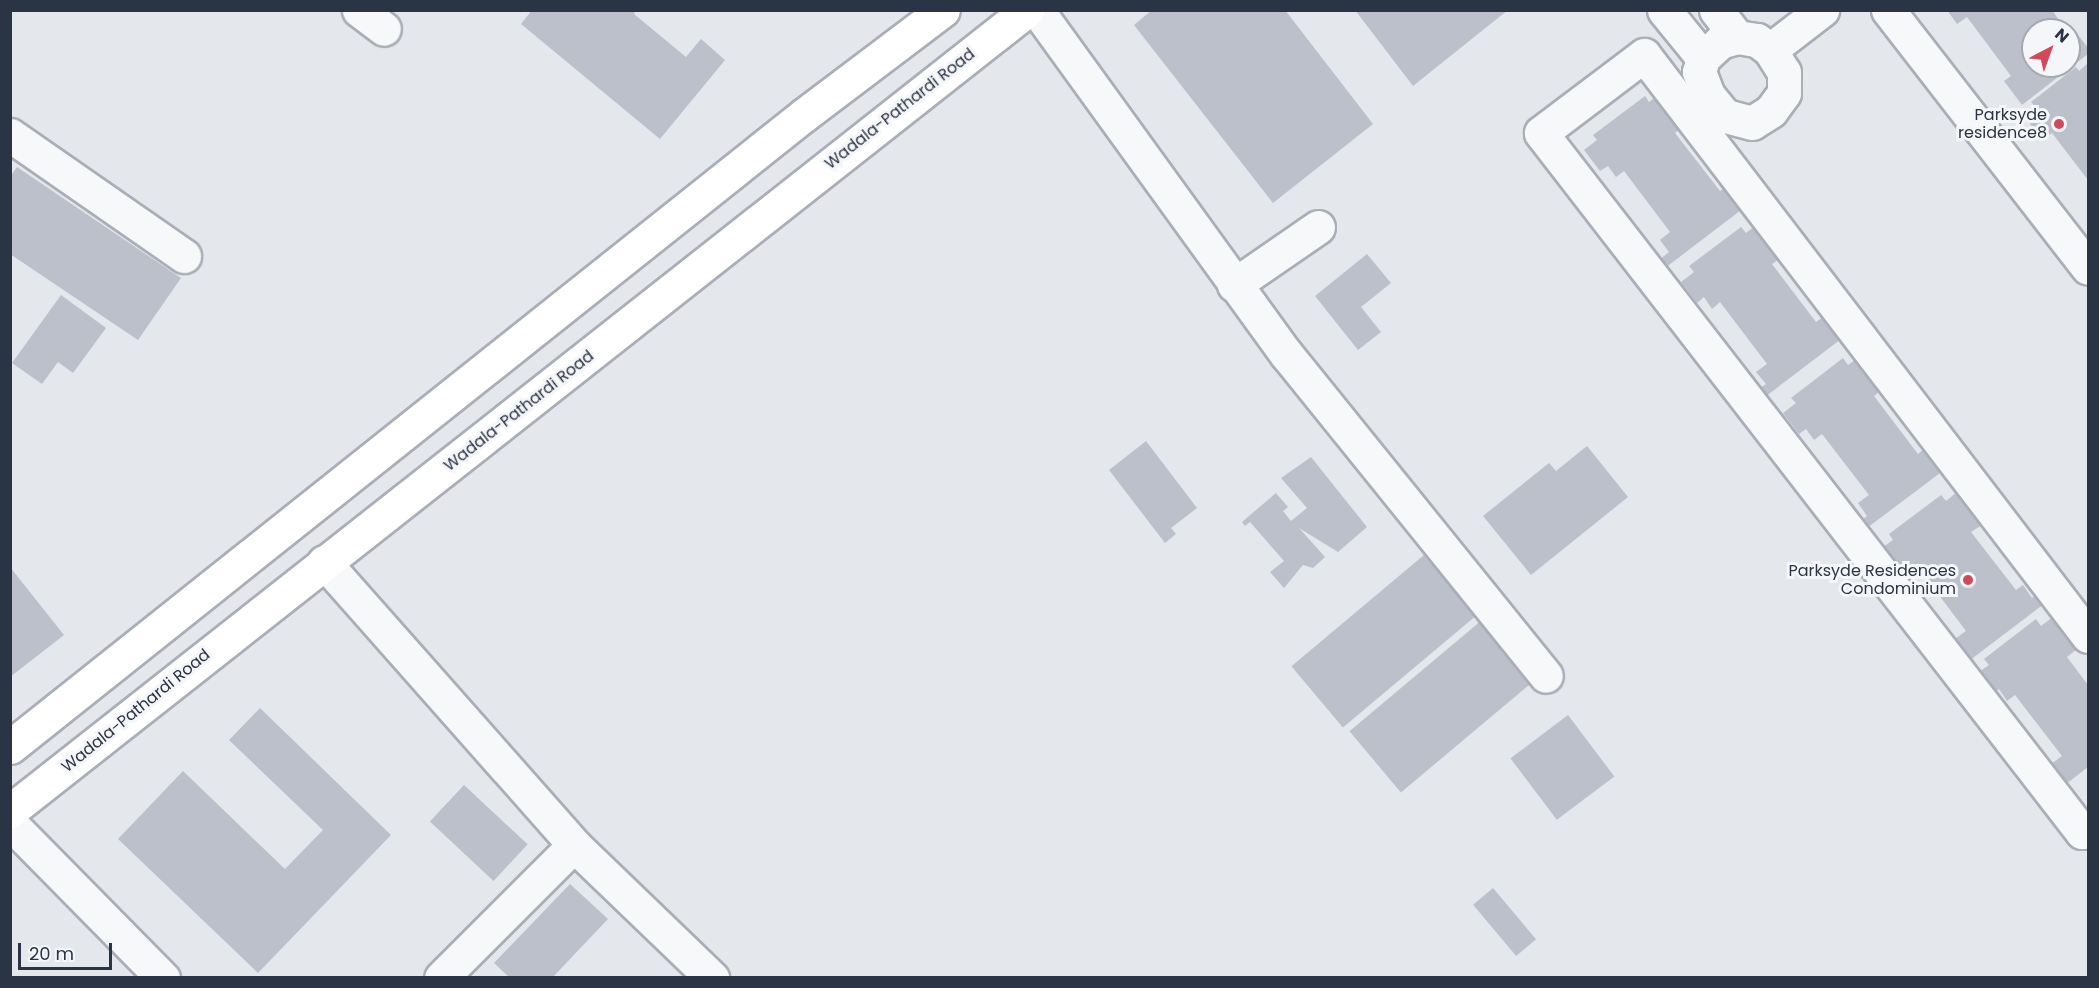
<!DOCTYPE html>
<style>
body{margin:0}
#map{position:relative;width:2099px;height:988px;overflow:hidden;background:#e4e7ec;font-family:Poppins,sans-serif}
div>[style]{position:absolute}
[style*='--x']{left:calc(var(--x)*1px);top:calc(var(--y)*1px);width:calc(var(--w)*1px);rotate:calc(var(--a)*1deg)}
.building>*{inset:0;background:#bbc0ca;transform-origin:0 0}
.roads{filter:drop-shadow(2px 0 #a9aeb7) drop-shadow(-2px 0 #a9aeb7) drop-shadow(0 2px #a9aeb7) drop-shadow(0 -2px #a9aeb7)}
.minor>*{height:33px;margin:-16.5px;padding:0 16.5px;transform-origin:16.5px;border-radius:16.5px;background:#f7f8fa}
.major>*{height:33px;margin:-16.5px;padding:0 16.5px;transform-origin:16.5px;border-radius:16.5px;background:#fff}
.dots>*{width:16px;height:16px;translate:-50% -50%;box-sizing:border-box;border:3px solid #f4f6f9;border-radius:50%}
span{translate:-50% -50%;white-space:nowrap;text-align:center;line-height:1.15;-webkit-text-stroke:6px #f4f6f9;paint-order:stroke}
.street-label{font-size:16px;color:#2b3445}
.poi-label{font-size:16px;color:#2b3445}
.right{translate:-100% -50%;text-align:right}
.frame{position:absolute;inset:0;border:12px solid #2b3445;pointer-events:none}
.north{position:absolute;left:2021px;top:18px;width:60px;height:60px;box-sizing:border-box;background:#f4f6f9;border:2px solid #a4a8b1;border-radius:50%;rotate:41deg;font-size:16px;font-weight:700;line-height:24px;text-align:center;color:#2b3445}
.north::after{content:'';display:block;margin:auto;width:21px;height:27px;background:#d1495b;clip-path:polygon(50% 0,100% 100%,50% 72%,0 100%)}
.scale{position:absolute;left:18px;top:943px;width:94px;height:27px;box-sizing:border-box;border:3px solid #2b3445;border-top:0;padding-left:8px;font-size:18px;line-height:21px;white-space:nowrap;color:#2b3445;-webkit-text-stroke:4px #f4f6f9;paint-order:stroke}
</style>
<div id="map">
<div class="building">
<div style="clip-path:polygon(532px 10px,636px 10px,634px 14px,686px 57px,701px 39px,725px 60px,660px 139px,521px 24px)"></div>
<div style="clip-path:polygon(1152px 10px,1285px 10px,1373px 124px,1273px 203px,1134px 25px)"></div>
<div style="clip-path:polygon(1355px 10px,1508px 10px,1413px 86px)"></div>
<div style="clip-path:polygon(1947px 10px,2052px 10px,2063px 26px,2058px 30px,2033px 30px,2033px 66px,2069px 66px,2069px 31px,2073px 28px,2088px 48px,2088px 54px,2022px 105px,2004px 81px,2011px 76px,1967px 17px,1957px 24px)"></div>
<div style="clip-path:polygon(2088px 63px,2088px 180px,2052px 133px,2043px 140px,2023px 115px,2035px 106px,2031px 102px,2076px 67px,2079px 71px)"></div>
<div style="clip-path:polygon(1667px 88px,1685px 125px,1675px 133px,1720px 191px,1727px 186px,1749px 204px,1665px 268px,1659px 260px,1669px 252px,1660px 240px,1670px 232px,1624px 171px,1616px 177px,1608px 166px,1600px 171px,1584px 150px,1597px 140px,1593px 135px,1645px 96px,1649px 102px)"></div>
<div style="clip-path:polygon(17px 167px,181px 278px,138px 340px,10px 254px,10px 177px)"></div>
<div style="clip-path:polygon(1763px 220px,1782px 257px,1772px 264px,1816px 322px,1823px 317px,1833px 330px,1838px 326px,1845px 336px,1761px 400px,1755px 392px,1766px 384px,1756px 372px,1767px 364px,1720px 302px,1712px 309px,1704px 297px,1697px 303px,1681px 282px,1694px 272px,1689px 266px,1741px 227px,1746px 233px)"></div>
<div style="clip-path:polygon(1367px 254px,1391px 283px,1361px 307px,1381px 332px,1358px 350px,1315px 296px)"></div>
<div style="clip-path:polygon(61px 295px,106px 328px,73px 373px,58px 362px,42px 384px,12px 363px)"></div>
<div style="clip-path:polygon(1866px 352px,1884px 388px,1874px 396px,1918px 454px,1925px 448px,1948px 467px,1863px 531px,1858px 523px,1867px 516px,1858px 503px,1869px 495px,1822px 434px,1814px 440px,1806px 429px,1799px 434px,1783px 413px,1796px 403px,1791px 398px,1843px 358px,1848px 365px)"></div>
<div style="clip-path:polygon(1146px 441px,1197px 508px,1171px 528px,1176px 534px,1165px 543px,1109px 470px)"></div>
<div style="clip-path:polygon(1587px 446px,1628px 497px,1531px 575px,1483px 516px,1549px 463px,1556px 471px)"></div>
<div style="clip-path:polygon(1311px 457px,1367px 527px,1338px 552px,1299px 528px,1325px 557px,1313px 568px,1303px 565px,1284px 588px,1270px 572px,1284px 561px,1250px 522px,1245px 526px,1242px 522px,1276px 493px,1288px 507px,1283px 511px,1291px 521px,1307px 508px,1281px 478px)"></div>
<div style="clip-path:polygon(1963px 487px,1977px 506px,1971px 510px,1982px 525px,1971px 532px,2016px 590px,2023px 585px,2032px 598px,2037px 594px,2045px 603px,1961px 667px,1954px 659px,1965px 652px,1955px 639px,1966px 631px,1920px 570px,1912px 576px,1903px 565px,1896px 570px,1880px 549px,1893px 540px,1889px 534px,1941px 495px,1946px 501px)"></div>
<div style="left:1424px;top:555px;width:80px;height:173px;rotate:50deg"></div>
<div style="clip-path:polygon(10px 567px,64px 635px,10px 677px)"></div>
<div style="clip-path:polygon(2058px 613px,2071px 631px,2066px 635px,2077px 649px,2067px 657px,2088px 685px,2088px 767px,2056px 792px,2050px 784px,2060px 776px,2051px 764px,2062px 756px,2015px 695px,2007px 701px,1999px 689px,1992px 695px,1976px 674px,1989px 665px,1984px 659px,2036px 619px,2041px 626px)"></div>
<div style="left:1482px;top:620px;width:80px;height:173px;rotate:50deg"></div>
<div style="clip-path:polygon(260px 708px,391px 835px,258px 973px,118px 839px,183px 771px,285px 869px,323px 830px,229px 740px)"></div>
<div style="left:1568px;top:715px;width:77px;height:72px;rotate:53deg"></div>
<div style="left:464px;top:785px;width:87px;height:50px;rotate:43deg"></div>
<div style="clip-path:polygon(570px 884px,608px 919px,552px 978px,510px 978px,494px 963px)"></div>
<div style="left:1493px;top:888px;width:67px;height:26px;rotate:50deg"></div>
</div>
<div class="roads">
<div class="minor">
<div style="--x:359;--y:10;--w:31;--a:37"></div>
<div style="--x:1037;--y:10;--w:426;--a:54.1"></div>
<div style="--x:1287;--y:355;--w:412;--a:51.1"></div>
<div style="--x:1664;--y:10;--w:62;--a:50.9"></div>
<div style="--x:1716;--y:10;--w:34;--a:52"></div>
<div style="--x:1888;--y:10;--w:326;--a:52.2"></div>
<div style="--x:1737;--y:37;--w:20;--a:9"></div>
<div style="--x:1757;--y:40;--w:16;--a:38"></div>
<div style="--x:1770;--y:50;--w:26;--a:58"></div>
<div style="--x:1784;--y:72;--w:21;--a:90"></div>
<div style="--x:1784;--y:93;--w:22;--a:126"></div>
<div style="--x:1771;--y:111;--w:22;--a:148"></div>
<div style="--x:1752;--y:123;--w:28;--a:-165"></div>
<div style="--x:1725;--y:116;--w:27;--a:-129"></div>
<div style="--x:1708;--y:95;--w:25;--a:-111"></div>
<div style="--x:1699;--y:72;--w:15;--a:-74"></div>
<div style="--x:1703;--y:58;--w:23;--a:-43"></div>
<div style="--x:1720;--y:42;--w:18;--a:-16"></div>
<div style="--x:1770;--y:50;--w:66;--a:-37.6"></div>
<div style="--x:10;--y:135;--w:212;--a:34.8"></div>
<div style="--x:1234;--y:285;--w:102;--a:-34.6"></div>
<div style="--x:324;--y:562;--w:378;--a:48.5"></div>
<div style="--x:574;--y:845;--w:192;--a:43.9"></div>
<div style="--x:2088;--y:636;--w:731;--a:-127.39"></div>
<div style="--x:1644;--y:55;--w:129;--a:142.9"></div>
<div style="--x:1541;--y:133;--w:884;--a:52.26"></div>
<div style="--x:2082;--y:832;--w:7;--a:-34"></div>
<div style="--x:10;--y:823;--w:218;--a:45.4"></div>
<div style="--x:441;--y:978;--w:188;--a:-45"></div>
</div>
<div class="major">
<div style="--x:10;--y:747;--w:1015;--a:-38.52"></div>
<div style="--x:804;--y:115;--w:174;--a:-37.1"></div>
<div style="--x:10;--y:811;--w:1295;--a:-38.22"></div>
</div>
</div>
<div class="dots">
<div style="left:2059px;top:124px;background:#d1495b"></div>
<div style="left:1968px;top:580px;background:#d1495b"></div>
</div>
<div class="street-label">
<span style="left:900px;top:109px;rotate:-38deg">Wadala-Pathardi Road</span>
<span style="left:519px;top:411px;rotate:-38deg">Wadala-Pathardi Road</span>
<span style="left:136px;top:711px;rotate:-39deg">Wadala-Pathardi Road</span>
</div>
<div class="poi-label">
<span class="right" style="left:2047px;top:124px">Parksyde<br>residence8</span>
<span class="right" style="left:1956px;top:580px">Parksyde Residences<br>Condominium</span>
</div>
<div class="frame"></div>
<div class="north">N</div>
<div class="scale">20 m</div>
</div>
